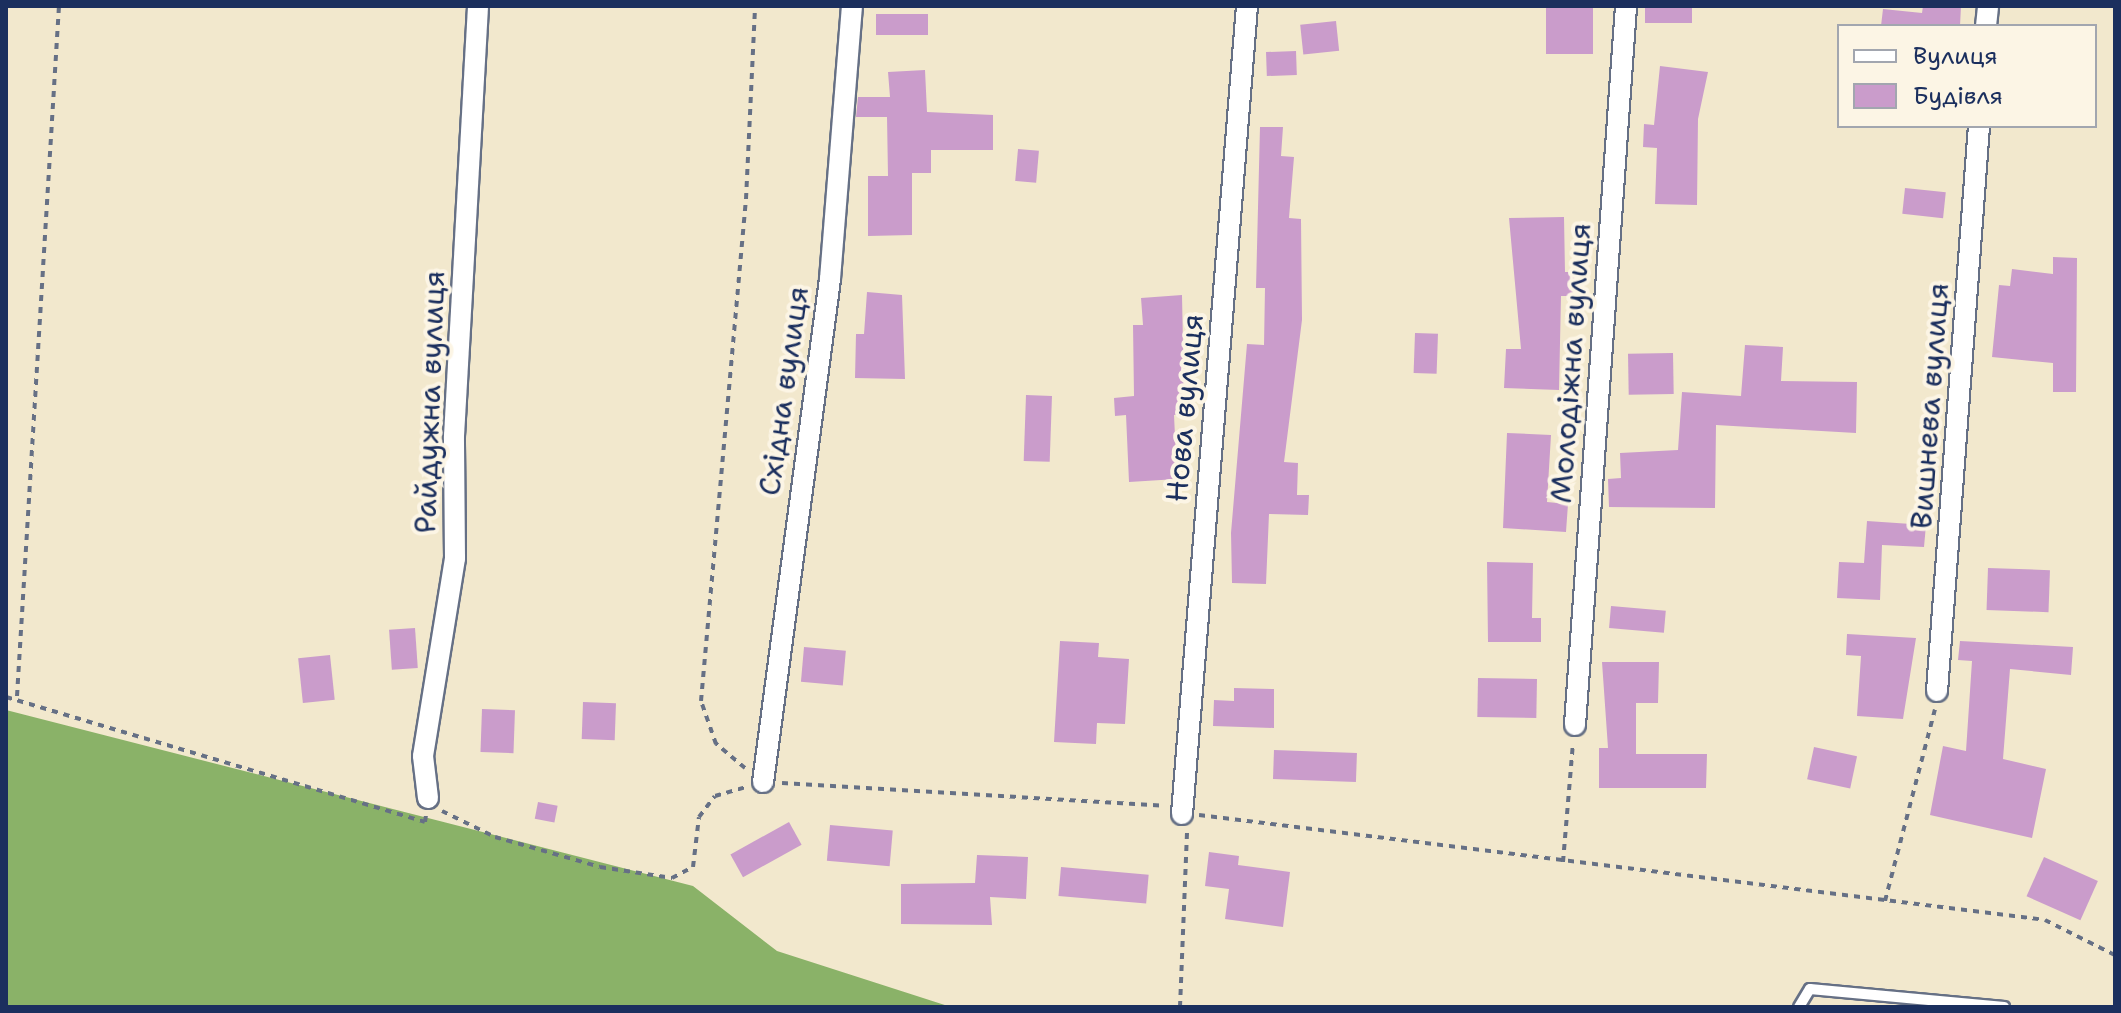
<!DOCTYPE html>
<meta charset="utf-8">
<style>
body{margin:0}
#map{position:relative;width:2121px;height:1013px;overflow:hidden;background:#f2e8cd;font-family:"Shantell Sans",sans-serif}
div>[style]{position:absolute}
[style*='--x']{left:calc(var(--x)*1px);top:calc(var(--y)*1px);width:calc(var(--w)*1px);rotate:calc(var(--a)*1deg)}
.forest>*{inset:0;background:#8ab268}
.building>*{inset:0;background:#ca9ccb;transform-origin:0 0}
.path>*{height:4px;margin-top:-2px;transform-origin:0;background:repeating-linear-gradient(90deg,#667085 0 6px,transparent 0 12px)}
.roads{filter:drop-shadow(2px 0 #667085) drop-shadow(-2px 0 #667085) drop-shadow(0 2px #667085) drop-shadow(0 -2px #667085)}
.service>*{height:10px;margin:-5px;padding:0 5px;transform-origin:5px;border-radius:5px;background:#fff}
.minor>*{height:20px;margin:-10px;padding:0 10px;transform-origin:10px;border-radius:10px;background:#fff}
span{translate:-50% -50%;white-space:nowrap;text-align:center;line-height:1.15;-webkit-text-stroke:8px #fcf5e5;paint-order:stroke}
.street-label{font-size:30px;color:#1b2f5e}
.frame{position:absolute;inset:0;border:8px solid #1b2f5e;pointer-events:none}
.legend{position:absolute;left:1837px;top:24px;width:260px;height:104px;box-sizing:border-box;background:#fcf5e5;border:2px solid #a2a6af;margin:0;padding:10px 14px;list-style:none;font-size:24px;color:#1b2f5e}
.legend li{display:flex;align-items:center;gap:16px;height:40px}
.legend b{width:40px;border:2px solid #a2a6af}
</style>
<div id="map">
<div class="forest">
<div style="clip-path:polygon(6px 710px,693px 886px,777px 951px,951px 1007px,6px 1007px)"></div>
</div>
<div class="building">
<div style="left:1546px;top:6px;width:47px;height:48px"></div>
<div style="left:1645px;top:6px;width:47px;height:17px"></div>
<div style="clip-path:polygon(1923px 6px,1961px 6px,1960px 26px,1881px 26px,1883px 9px,1922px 13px)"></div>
<div style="left:928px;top:14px;width:21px;height:52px;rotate:90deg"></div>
<div style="left:1336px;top:21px;width:30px;height:36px;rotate:84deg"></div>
<div style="left:1296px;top:51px;width:24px;height:30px;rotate:88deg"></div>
<div style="clip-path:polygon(1660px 66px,1708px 72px,1698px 119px,1697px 205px,1655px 204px,1657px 148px,1643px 147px,1644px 124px,1654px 125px)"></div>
<div style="clip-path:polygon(925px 70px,927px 112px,993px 115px,993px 150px,931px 150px,931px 173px,912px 173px,912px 235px,868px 236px,868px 176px,888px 176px,887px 117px,856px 117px,858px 97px,890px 97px,888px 72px)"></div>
<div style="clip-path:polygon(1260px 127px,1283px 127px,1281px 156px,1294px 157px,1289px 218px,1301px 219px,1302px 320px,1284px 462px,1298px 463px,1297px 495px,1309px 495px,1308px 515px,1269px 514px,1266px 584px,1232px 583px,1231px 533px,1247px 344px,1264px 345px,1265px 288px,1256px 288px)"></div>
<div style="left:1018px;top:149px;width:21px;height:32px;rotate:5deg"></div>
<div style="left:1905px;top:188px;width:41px;height:26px;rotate:6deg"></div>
<div style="clip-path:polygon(1564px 217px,1565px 272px,1578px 272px,1578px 296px,1561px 296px,1559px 390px,1504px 388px,1506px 349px,1521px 349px,1509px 218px)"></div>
<div style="clip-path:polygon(2053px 257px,2077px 258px,2076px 392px,2053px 392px,2053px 363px,1992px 357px,1999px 285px,2010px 286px,2012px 269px,2053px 274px)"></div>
<div style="clip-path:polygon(867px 292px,902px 295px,905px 379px,855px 378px,856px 334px,864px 334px)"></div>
<div style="clip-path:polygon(1182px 295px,1184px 395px,1191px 394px,1192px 413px,1174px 415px,1177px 479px,1129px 482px,1126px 415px,1115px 416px,1114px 398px,1134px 396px,1133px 325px,1143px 325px,1141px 298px)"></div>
<div style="left:1415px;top:333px;width:23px;height:40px;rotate:2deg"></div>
<div style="clip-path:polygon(1745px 345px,1783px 347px,1781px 381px,1857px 382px,1856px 433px,1716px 425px,1715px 508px,1609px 507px,1608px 479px,1621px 478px,1620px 453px,1678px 450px,1682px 392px,1741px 396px)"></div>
<div style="left:1673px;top:353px;width:41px;height:45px;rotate:89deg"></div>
<div style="left:1026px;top:395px;width:26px;height:66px;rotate:2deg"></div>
<div style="clip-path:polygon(1507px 433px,1551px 435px,1547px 502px,1568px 504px,1566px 532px,1503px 528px)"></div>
<div style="clip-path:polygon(1867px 521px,1926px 525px,1924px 547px,1882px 545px,1880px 600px,1837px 598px,1839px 562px,1864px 563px)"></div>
<div style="clip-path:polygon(1487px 562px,1533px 563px,1532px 618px,1541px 618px,1541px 642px,1488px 642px)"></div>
<div style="left:1988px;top:568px;width:62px;height:42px;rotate:2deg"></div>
<div style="left:1611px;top:606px;width:55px;height:22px;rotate:5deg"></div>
<div style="left:415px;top:628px;width:40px;height:26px;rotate:86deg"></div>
<div style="clip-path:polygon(1847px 634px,1916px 638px,1903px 719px,1857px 716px,1861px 656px,1846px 655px)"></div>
<div style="clip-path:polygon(1060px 641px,1099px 643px,1098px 657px,1129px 659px,1125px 724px,1097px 723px,1096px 744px,1054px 742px)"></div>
<div style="clip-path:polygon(1960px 641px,2073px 647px,2071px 675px,2010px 669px,2003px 759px,2046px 769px,2032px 838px,1930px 815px,1943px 746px,1966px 751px,1972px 661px,1958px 660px)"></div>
<div style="left:804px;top:647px;width:42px;height:35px;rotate:5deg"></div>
<div style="left:330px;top:655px;width:45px;height:32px;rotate:84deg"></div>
<div style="clip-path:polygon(1602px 662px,1659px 662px,1658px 703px,1636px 703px,1636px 754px,1707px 754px,1706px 788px,1599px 788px,1599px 748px,1608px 748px)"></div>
<div style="left:1478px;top:678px;width:59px;height:39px;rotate:1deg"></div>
<div style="clip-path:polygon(1234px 688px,1274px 689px,1274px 728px,1213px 726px,1214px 700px,1234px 701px)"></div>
<div style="left:583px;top:702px;width:33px;height:37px;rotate:2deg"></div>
<div style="left:482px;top:709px;width:33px;height:43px;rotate:2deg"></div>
<div style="left:1814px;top:747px;width:44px;height:33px;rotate:12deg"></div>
<div style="left:1274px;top:750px;width:83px;height:29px;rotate:2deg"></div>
<div style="left:538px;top:802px;width:20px;height:17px;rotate:11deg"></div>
<div style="left:789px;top:822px;width:26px;height:67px;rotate:61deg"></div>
<div style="left:830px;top:825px;width:63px;height:36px;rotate:5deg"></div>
<div style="clip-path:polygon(1209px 852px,1239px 856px,1238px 865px,1290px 872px,1283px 927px,1225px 919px,1229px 889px,1205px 886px)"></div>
<div style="clip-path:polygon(977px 855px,1028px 857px,1026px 899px,990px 897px,992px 925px,901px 924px,901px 884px,975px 883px)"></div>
<div style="left:2044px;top:857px;width:59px;height:43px;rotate:24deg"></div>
<div style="left:1061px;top:867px;width:88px;height:29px;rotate:5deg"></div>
</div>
<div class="path">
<div style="--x:17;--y:696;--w:691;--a:-86.52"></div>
<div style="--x:6;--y:697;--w:437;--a:16.6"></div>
<div style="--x:425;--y:822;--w:7;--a:-82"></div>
<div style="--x:745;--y:768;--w:38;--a:-140"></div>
<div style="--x:716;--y:744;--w:46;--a:-109.2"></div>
<div style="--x:701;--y:701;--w:504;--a:-84.88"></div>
<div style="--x:746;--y:199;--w:193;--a:-87.3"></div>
<div style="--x:782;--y:783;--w:383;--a:3.4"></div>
<div style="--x:442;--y:811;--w:59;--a:26.1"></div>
<div style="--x:495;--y:837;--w:109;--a:15.9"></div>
<div style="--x:600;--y:867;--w:73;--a:8.7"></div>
<div style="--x:672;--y:878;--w:24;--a:-28"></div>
<div style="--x:693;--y:867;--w:50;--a:-83.2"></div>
<div style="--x:699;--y:817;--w:26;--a:-53"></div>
<div style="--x:715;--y:796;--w:32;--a:-16"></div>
<div style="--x:1199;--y:815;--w:852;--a:7.07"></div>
<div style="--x:2045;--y:920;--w:78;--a:26.6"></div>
<div style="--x:1563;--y:862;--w:119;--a:-85.2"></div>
<div style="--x:1885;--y:901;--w:198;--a:-75.4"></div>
<div style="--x:1180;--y:1007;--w:175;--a:-87.7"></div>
</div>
<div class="roads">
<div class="service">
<div style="--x:1799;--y:1007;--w:21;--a:-59"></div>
<div style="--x:1810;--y:989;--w:195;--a:5.3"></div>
</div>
<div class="minor">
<div style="--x:1986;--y:26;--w:20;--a:-84"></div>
<div style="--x:1937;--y:691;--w:567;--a:-85.75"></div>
<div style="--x:1575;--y:725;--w:721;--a:-85.94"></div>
<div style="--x:763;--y:782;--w:507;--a:-82.41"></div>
<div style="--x:830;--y:279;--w:274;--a:-85.4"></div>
<div style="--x:428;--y:798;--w:42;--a:-96.8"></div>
<div style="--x:423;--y:756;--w:201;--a:-80.8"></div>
<div style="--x:455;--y:558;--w:122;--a:-90.5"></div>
<div style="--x:454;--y:436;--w:431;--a:-86.8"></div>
<div style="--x:1182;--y:814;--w:811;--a:-85.4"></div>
</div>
</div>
<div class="street-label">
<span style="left:1571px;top:363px;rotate:-86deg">Молодіжна вулиця</span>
<span style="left:784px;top:391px;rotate:-82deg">Східна вулиця</span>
<span style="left:430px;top:402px;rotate:-88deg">Райдужна вулиця</span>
<span style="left:1930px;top:406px;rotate:-86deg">Вишнева вулиця</span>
<span style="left:1185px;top:408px;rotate:-85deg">Нова вулиця</span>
</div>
<div class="frame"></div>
<ul class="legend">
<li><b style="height:10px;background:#fff"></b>Вулиця</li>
<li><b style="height:22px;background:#ca9ccb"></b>Будівля</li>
</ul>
</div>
